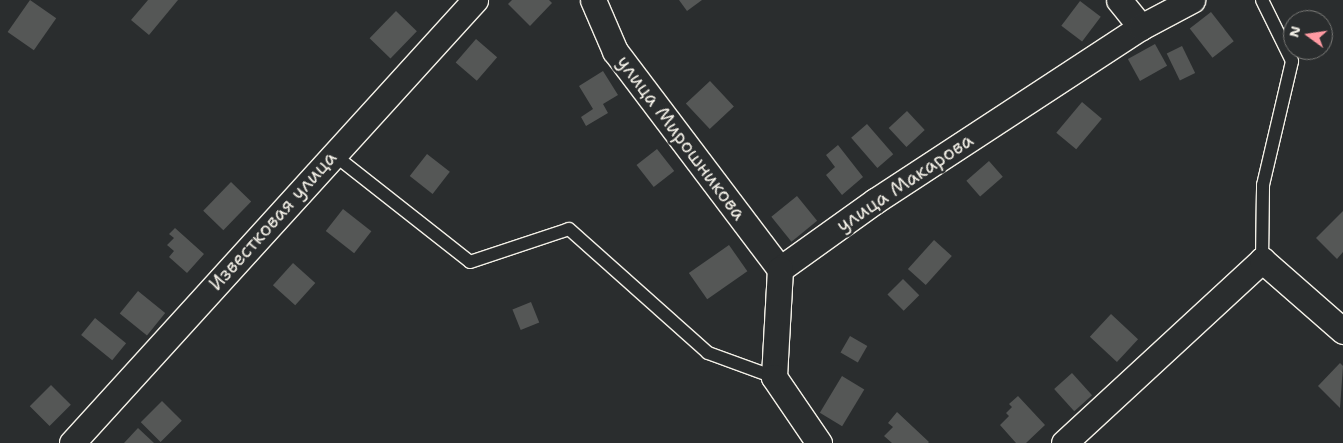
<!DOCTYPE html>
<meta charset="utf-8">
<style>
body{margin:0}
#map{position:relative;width:1343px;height:443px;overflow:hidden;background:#2a2d2e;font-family:"Shantell Sans",sans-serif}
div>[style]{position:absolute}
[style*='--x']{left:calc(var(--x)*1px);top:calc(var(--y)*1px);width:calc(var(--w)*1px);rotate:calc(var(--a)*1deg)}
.building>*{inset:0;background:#555756;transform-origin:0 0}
.roads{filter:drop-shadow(1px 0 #f4f1e8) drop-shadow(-1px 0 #f4f1e8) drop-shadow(0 1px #f4f1e8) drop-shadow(0 -1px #f4f1e8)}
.service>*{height:12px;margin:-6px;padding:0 6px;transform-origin:6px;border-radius:6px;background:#2a2d2e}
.minor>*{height:25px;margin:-12.5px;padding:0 12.5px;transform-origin:12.5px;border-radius:12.5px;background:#2a2d2e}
span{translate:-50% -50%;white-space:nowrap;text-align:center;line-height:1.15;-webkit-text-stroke:5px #2a2d2e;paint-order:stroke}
.street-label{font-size:19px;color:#f4f1e8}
.north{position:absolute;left:1283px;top:10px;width:50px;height:50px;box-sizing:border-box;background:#2a2d2e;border:1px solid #7b7b78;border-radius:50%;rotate:284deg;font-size:14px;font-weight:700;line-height:20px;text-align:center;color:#f4f1e8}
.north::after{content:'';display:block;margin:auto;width:18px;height:22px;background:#ff9aa2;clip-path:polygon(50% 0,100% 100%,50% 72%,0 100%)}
</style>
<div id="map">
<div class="building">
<div style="left:30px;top:0;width:32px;height:39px;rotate:35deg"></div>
<div style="clip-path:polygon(148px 0,178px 0,149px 35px,131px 20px)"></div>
<div style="clip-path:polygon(512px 0,549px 0,552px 3px,530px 26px,508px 4px)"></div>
<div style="clip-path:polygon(679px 0,702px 0,687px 11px)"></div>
<div style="left:1080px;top:1px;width:26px;height:31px;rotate:37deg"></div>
<div style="left:396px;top:11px;width:29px;height:38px;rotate:44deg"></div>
<div style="left:1211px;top:12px;width:37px;height:27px;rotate:52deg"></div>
<div style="left:476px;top:39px;width:28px;height:31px;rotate:41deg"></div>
<div style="left:1155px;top:44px;width:25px;height:31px;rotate:61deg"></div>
<div style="left:1182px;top:46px;width:30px;height:17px;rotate:64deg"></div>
<div style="clip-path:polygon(603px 71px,618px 95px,603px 104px,608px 113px,586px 126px,581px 117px,593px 109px,579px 86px)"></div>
<div style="left:710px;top:81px;width:35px;height:33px;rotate:47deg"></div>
<div style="left:1082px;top:102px;width:26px;height:40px;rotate:40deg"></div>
<div style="left:907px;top:111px;width:26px;height:25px;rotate:47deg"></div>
<div style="left:867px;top:124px;width:40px;height:21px;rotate:49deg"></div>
<div style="clip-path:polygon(838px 145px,863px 177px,842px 195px,826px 175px,835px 167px,826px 155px)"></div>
<div style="left:657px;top:149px;width:28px;height:26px;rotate:52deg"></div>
<div style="left:427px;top:154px;width:29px;height:28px;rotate:38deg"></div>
<div style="left:989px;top:161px;width:21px;height:30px;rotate:49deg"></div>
<div style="left:231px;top:182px;width:28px;height:40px;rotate:44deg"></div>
<div style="left:797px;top:196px;width:32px;height:33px;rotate:51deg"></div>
<div style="left:343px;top:209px;width:36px;height:28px;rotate:38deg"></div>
<div style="clip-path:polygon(1343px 211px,1343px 252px,1337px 259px,1316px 238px)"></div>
<div style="clip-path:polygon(175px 228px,204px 254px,187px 273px,169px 257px,174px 251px,167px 245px,174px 238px,169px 234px)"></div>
<div style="left:934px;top:240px;width:24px;height:39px;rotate:42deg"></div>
<div style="left:729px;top:245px;width:32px;height:49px;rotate:55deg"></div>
<div style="left:293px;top:263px;width:30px;height:30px;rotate:42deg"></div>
<div style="left:903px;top:279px;width:23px;height:22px;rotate:45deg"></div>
<div style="left:138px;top:291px;width:35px;height:29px;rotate:39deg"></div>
<div style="left:531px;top:302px;width:22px;height:20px;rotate:68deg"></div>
<div style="left:1111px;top:314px;width:37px;height:31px;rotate:43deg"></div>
<div style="left:95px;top:318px;width:40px;height:22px;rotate:39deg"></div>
<div style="left:850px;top:336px;width:20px;height:19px;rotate:30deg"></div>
<div style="clip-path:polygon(1340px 363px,1343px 366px,1340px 408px,1318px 386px)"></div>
<div style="left:1072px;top:373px;width:30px;height:24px;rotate:48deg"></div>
<div style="left:842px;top:376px;width:26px;height:43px;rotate:31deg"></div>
<div style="left:51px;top:385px;width:28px;height:30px;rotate:45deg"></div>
<div style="clip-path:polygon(1018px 396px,1045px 425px,1026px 443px,1016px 443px,1000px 425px,1009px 416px,1006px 413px,1012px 407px,1009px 404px)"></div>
<div style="left:162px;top:401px;width:28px;height:30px;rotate:45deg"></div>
<div style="clip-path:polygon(897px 412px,929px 442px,928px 443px,892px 443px,884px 436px,893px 427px,888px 423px)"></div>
<div style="clip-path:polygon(138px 428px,154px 443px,124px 443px)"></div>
</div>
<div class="roads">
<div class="service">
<div style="--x:333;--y:154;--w:174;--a:38.2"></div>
<div style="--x:470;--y:262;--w:104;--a:-18.4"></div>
<div style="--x:569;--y:229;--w:186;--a:41.7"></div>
<div style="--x:708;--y:353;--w:70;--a:20"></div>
<div style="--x:1262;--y:260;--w:75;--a:-89.2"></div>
<div style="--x:1263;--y:185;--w:127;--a:-76.8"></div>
<div style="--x:1292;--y:61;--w:68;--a:-116.2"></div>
</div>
<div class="minor">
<div style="--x:593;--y:0;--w:56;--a:66.7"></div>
<div style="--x:615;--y:51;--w:273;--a:52.9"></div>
<div style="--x:1119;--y:0;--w:35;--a:51"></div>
<div style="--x:780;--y:269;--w:117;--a:-35.6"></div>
<div style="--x:875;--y:201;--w:318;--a:-33.2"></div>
<div style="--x:1141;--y:27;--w:58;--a:-27.9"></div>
<div style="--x:780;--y:269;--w:108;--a:93.2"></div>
<div style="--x:774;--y:377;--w:80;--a:55.7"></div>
<div style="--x:72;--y:443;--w:599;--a:-47.71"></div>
<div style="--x:1064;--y:443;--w:270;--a:-42.7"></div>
<div style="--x:1262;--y:260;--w:108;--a:41.2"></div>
</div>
</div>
<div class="street-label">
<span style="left:681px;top:138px;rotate:53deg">улица Мирошникова</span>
<span style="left:905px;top:183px;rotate:-34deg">улица Макарова</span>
<span style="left:273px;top:221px;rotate:-48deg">Известковая улица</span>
</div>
<div class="north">N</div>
</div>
